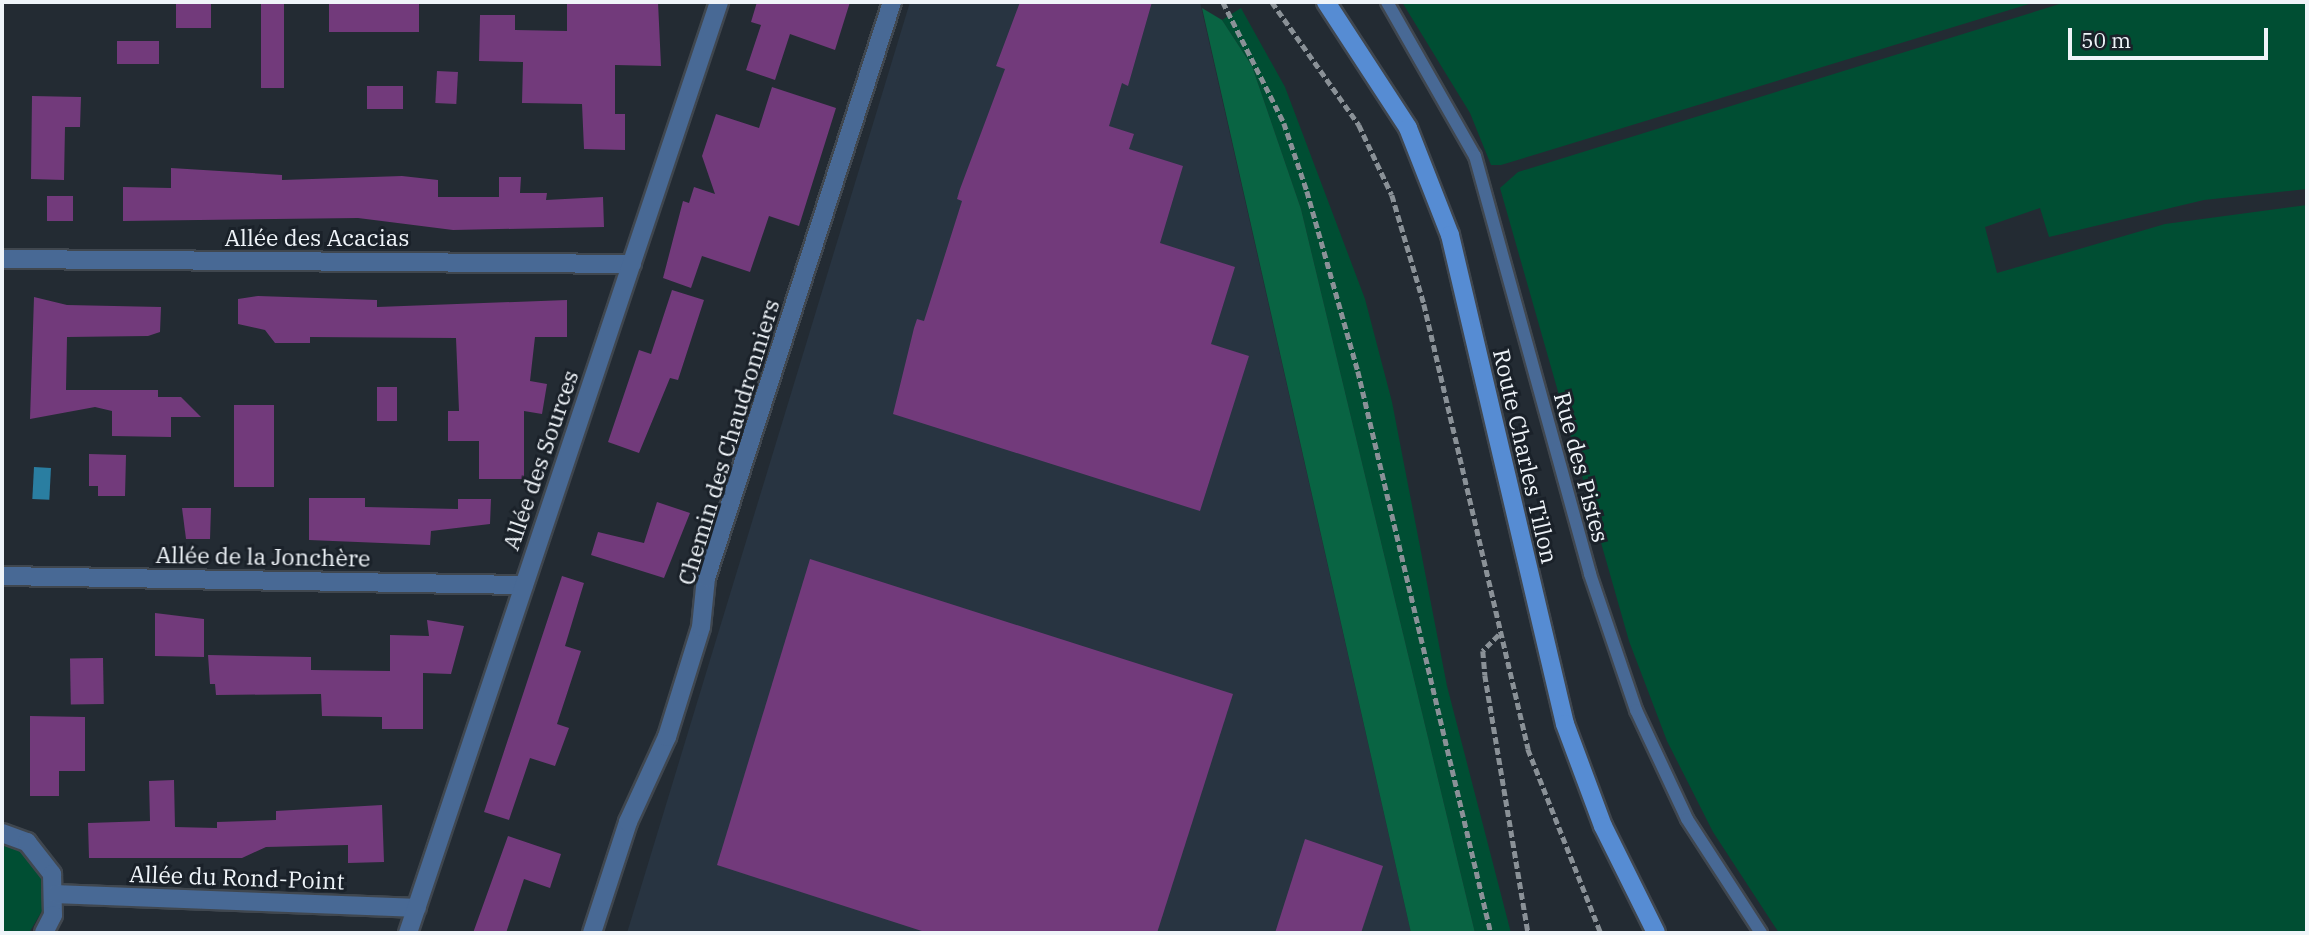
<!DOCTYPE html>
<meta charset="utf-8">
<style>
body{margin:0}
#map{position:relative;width:2309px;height:935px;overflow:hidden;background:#232b33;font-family:"IBM Plex Serif",serif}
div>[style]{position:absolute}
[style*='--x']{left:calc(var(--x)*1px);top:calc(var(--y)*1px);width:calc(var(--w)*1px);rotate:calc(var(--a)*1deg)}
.built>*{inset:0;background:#283441}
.green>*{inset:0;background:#004e33}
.forest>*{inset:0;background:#096443}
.water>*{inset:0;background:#2a7ea1;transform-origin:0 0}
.building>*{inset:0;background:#723a7b;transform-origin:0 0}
.path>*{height:4.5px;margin-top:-2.25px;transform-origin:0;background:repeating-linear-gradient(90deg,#8a9197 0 7px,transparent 0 10.5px)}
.roads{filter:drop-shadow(2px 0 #40474f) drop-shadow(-2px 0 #40474f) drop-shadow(0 2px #40474f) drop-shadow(0 -2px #40474f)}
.service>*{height:12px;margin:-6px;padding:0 6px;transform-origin:6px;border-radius:6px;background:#486995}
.minor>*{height:18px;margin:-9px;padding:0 9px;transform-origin:9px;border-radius:9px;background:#486995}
.secondary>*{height:18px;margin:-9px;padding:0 9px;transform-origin:9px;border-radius:9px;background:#568cd3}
span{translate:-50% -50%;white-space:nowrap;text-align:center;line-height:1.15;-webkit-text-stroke:6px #1a2129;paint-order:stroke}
.street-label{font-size:23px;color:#eff4f9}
.frame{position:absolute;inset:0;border:4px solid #eff4f9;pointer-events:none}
.scale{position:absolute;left:2068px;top:28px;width:200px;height:32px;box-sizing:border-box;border:4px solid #eff4f9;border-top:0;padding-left:9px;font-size:21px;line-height:24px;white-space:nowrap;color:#eff4f9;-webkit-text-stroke:5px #1a2129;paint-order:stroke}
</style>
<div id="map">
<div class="built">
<div style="clip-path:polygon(910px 2px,1200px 2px,1411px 933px,627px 933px)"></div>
</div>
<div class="green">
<div style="clip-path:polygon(1402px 2px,2036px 2px,1501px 165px,1491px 165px,1470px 113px)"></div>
<div style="clip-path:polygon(2066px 2px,2307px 2px,2307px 189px,2204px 200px,2049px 237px,2040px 208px,1985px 227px,1997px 273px,2165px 224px,2307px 205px,2307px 933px,1779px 933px,1713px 832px,1667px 741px,1629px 641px,1500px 188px,1518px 172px)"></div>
<div style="clip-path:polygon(1241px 8px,1285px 87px,1365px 299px,1392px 402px,1447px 686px,1511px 933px,1475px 933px,1301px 209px,1252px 66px,1222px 20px)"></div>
<div style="clip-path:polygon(2px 843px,24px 853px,42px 879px,42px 911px,29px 933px,2px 933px)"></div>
</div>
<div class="forest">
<div style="clip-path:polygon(1202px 8px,1222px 20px,1252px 66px,1301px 209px,1475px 933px,1411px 933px)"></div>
</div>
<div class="water">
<div style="left:34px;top:467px;width:17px;height:32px;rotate:3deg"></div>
</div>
<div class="building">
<div style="left:176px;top:2px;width:35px;height:26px"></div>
<div style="left:261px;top:2px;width:23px;height:86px"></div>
<div style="left:329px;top:2px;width:90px;height:30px"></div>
<div style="clip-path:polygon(567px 2px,658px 2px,661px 66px,615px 65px,615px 114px,625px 114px,625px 150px,584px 149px,582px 104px,522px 103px,523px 62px,479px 61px,480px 15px,515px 15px,515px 30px,567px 31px)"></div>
<div style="clip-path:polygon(757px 2px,850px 2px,835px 50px,790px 34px,775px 80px,746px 70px,761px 25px,751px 22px)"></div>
<div style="clip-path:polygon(1020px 2px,1152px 2px,1128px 86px,1122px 83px,1109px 126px,1134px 134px,1129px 149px,1183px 166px,1160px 243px,1235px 267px,1211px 344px,1249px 356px,1200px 511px,893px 414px,914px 328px,917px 319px,924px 321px,962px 201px,957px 199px,960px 189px,1005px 69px,996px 66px)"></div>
<div style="left:117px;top:41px;width:42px;height:23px"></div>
<div style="left:437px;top:71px;width:21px;height:32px;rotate:3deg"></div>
<div style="left:403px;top:86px;width:23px;height:36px;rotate:90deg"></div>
<div style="clip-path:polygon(772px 87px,836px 108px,799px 226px,769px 216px,750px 272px,702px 256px,691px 288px,663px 278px,683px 201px,689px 203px,694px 187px,715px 194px,702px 156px,716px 114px,759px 128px)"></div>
<div style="clip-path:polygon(32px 96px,81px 97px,80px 127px,65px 127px,64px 180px,31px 179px)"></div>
<div style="clip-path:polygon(171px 168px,282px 175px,282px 180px,402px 176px,438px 180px,438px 197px,499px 197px,499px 177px,521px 177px,520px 193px,547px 193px,546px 200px,603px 197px,604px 227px,453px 230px,358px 218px,123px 221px,123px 187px,171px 188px)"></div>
<div style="left:47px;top:196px;width:26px;height:25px"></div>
<div style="clip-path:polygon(672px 290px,704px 300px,678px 380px,670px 378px,639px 453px,608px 442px,639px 350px,651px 354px)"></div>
<div style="clip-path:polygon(258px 296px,377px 300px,377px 307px,567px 300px,567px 337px,535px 337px,530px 381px,547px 384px,542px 414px,524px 411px,524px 479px,479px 479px,479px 441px,448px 441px,448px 411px,459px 411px,456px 338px,310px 337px,310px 343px,275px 343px,265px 330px,238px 324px,238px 299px)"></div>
<div style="clip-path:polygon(34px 297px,67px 305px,161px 307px,160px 332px,148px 336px,67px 337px,66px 390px,158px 390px,158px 397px,181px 397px,201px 417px,171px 417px,171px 437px,112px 436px,112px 411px,95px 407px,30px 419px)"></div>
<div style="left:377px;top:387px;width:20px;height:34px"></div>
<div style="left:234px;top:405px;width:40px;height:82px"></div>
<div style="clip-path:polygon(89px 454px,126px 455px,125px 496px,98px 496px,98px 486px,89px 486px)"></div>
<div style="clip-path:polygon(309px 498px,365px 498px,365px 507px,458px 509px,458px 499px,491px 499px,490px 524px,431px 531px,430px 545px,309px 540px)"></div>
<div style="clip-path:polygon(657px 502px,690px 513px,664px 578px,591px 555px,598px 532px,644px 543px)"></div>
<div style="clip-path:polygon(182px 508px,211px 508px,210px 539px,186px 539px)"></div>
<div style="clip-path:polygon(810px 559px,1233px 694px,1157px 933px,928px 933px,717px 865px)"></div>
<div style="clip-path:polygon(562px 576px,584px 583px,565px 646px,581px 651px,557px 724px,569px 728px,555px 766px,530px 758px,509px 820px,484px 812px)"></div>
<div style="clip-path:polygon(155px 613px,204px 619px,204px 657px,155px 656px)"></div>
<div style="clip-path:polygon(427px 620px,464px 626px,451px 674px,423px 673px,423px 729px,382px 729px,382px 717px,322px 716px,321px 694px,216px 695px,215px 684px,210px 684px,208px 655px,311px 657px,311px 670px,390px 671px,390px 635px,429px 636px)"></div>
<div style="left:103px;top:658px;width:46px;height:33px;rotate:89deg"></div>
<div style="clip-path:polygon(30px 716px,85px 717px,85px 771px,59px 771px,59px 796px,30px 796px)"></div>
<div style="clip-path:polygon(174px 780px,175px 827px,217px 828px,217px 822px,276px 820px,276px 811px,382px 805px,384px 862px,348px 863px,348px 845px,266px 847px,242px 858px,89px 858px,88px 823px,150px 821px,149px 781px)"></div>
<div style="clip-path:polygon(508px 836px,561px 854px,550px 888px,524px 879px,506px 933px,473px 933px)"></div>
<div style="clip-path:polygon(1305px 839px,1383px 866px,1361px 933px,1275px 933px)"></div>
</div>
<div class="path">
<div style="--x:1223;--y:2;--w:136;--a:63.2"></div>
<div style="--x:1284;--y:123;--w:72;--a:71.3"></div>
<div style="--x:1307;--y:191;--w:187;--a:74.2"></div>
<div style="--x:1358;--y:371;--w:578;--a:76.69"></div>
<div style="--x:1272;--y:2;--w:151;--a:54.7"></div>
<div style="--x:1359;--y:125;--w:77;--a:64.8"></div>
<div style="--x:1392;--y:195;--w:114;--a:73.6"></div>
<div style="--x:1424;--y:304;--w:457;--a:76.8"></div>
<div style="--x:1528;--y:749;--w:198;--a:68.4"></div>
<div style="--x:1499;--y:635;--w:23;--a:135"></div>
<div style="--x:1483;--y:651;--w:24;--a:85"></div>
<div style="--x:1485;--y:675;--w:262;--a:80.5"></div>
</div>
<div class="roads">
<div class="service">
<div style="--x:1387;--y:2;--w:177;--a:60.3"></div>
<div style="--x:1475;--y:156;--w:434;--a:74.6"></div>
<div style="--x:1590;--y:574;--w:144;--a:71.3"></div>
<div style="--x:1636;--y:710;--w:120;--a:64.9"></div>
<div style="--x:1687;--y:819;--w:136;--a:57"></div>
</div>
<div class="minor">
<div style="--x:2;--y:259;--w:630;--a:0.45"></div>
<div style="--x:2;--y:576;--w:522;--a:0.99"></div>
<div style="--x:2;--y:833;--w:27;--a:20"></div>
<div style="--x:27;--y:842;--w:41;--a:52"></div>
<div style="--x:52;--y:874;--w:41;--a:88.6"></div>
<div style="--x:53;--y:915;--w:20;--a:117"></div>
<div style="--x:56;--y:894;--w:361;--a:2.2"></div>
<div style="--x:408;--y:933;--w:982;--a:-71.53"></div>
<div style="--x:592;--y:933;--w:117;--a:-72"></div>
<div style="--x:628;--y:822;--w:94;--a:-65.4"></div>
<div style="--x:667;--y:737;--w:115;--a:-72.8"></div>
<div style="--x:701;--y:627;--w:49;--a:-84.2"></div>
<div style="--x:706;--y:578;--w:605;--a:-72.1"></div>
</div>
<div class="secondary">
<div style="--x:1326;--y:2;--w:150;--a:56.9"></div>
<div style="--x:1408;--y:128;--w:115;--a:68.6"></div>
<div style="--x:1450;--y:235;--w:502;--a:76.77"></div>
<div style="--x:1565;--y:724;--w:109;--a:69.6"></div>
<div style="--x:1603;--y:826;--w:119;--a:63.6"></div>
</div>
</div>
<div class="street-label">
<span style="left:317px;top:237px">Allée des Acacias</span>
<span style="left:728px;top:442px;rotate:-73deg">Chemin des Chaudronniers</span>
<span style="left:1526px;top:456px;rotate:77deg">Route Charles Tillon</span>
<span style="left:540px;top:460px;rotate:-71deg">Allée des Sources</span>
<span style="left:1582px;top:467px;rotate:75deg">Rue des Pistes</span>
<span style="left:263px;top:556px;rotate:1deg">Allée de la Jonchère</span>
<span style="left:237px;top:877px;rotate:2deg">Allée du Rond-Point</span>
</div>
<div class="frame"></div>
<div class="scale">50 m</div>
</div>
